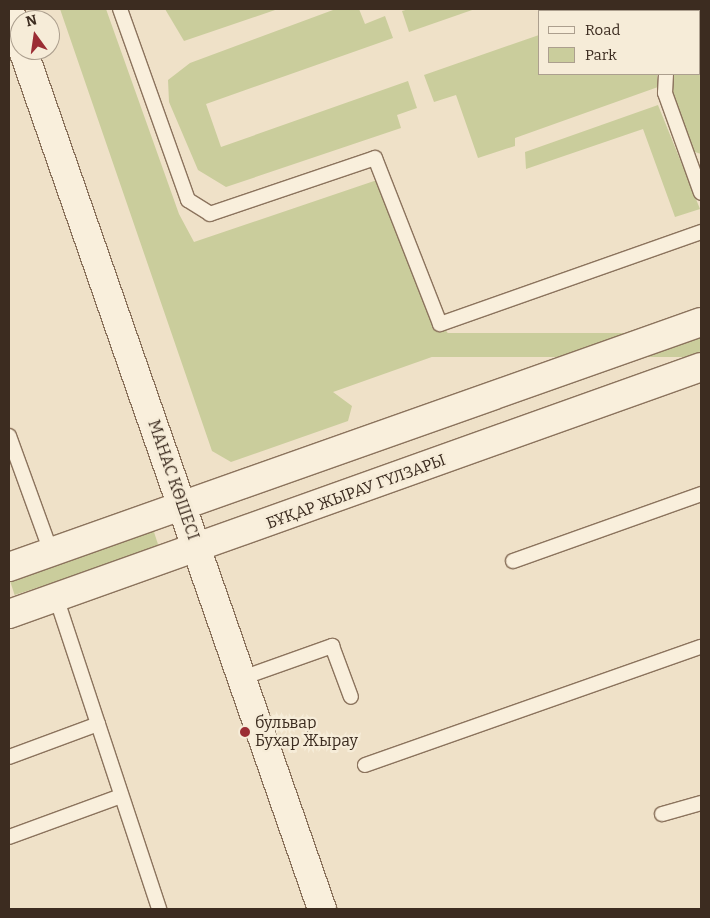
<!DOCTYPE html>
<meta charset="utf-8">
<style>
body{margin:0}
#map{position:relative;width:710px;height:918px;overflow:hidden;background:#efe1c8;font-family:Bitter,serif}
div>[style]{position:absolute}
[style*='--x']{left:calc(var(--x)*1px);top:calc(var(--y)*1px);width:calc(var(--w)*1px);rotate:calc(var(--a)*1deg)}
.green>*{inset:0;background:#cacd9c;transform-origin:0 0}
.roads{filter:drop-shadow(1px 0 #8b735d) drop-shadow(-1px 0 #8b735d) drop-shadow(0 1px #8b735d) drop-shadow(0 -1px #8b735d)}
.service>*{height:14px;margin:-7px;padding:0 7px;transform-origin:7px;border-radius:7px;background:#f9efdc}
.tertiary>*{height:28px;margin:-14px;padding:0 14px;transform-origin:14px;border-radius:14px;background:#f9efdc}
.dots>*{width:14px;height:14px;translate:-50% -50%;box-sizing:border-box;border:2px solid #f6ecd8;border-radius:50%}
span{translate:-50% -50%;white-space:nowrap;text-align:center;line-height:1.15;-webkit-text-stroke:4.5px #f6ecd8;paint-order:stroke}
.street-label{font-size:16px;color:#3c2c20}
.poi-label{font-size:16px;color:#3c2c20}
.left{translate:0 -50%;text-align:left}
.frame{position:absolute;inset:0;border:10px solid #3c2c20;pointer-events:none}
.legend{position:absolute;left:538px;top:10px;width:162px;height:65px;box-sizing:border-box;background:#f6ecd8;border:1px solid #ac9f8e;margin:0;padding:6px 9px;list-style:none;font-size:15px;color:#3c2c20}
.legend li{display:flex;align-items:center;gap:10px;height:25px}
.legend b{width:25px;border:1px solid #ac9f8e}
.north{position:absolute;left:10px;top:10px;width:50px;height:50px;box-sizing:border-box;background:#f6ecd8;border:1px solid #ac9f8e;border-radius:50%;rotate:346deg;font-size:14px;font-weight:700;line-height:20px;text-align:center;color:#3c2c20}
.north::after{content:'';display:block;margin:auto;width:18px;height:22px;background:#9b2d34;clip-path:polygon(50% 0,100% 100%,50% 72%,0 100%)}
</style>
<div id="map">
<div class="green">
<div style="clip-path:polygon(60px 9px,106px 9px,179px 214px,194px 242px,383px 178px,440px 324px,460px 347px,333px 392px,352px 406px,348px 421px,231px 462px,212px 451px)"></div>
<div style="clip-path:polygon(165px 9px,278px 9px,184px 41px)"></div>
<div style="clip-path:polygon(359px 9px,365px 24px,385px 16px,393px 38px,206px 104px,221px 147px,408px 81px,417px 108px,397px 115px,401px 128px,226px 187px,198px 170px,169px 102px,168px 80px,190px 63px,333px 10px)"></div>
<div style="clip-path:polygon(409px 9px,475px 9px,409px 32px,402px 11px)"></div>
<div style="clip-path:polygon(539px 35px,539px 74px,657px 74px,658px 87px,515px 138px,515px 146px,478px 158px,456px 95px,434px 102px,424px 75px)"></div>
<div style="clip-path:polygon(699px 51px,701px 58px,701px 154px,689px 150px,671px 89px,673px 74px,699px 74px)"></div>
<div style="clip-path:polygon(658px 105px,700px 209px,675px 217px,643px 129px,526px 169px,525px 152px)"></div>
<div style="left:701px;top:333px;width:24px;height:490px;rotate:90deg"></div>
<div style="left:153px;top:529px;width:20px;height:152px;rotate:72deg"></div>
</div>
<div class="roads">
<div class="service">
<div style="--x:120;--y:9;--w:203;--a:70.4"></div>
<div style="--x:188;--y:200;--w:26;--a:32"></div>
<div style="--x:210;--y:214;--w:174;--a:-18.7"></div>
<div style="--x:375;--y:158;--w:178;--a:68.6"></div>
<div style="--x:440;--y:324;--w:277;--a:-19.4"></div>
<div style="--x:670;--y:9;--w:2;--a:63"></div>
<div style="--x:699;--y:14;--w:7;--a:74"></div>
<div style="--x:666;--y:74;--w:19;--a:93"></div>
<div style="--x:665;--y:93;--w:106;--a:70.2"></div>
<div style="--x:9;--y:436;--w:123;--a:70.1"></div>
<div style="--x:513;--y:561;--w:200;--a:-19.6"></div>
<div style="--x:56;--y:597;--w:329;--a:71.7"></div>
<div style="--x:242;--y:678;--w:96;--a:-19.6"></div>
<div style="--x:332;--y:646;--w:54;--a:69.6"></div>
<div style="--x:9;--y:757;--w:95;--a:-20.3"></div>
<div style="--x:365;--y:765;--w:356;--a:-19.4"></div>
<div style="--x:662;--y:814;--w:41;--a:-15.8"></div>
<div style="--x:9;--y:837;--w:119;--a:-20.1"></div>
</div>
<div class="tertiary">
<div style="--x:9;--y:9;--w:33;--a:70"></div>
<div style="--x:23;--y:50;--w:910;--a:70.81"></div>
<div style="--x:9;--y:567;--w:734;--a:-19.5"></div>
<div style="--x:9;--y:614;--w:735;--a:-19.64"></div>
</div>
</div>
<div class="dots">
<div style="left:245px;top:732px;background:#9b2d34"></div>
</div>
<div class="street-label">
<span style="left:173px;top:480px;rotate:71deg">МАНАС КӨШЕСІ</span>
<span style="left:356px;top:492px;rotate:-20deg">БҰҚАР ЖЫРАУ ГҮЛЗАРЫ</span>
</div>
<div class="poi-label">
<span class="left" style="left:255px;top:732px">бульвар<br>Бухар Жырау</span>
</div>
<div class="frame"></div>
<ul class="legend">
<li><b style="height:6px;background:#f9efdc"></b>Road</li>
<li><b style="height:14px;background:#cacd9c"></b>Park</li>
</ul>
<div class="north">N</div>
</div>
